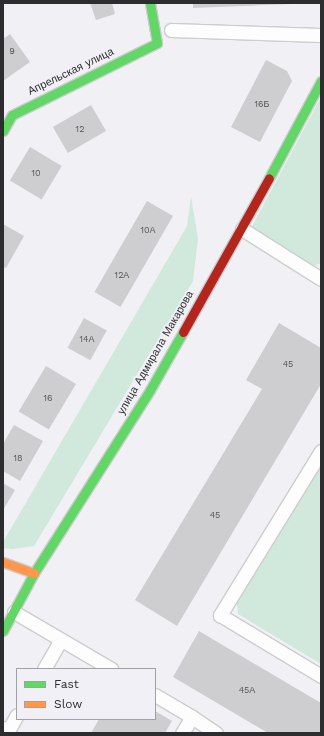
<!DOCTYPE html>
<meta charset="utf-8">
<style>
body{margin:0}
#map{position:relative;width:324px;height:736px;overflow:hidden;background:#f1f1f5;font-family:"Work Sans",sans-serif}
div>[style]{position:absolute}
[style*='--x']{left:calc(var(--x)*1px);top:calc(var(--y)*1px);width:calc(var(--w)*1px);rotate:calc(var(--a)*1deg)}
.green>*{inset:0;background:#d1e8dc}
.building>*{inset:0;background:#ceced1;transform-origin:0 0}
.roads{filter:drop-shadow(1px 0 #cdcdcf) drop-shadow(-1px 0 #cdcdcf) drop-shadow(0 1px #cdcdcf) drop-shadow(0 -1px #cdcdcf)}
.lane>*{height:13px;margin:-6.5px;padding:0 6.5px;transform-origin:6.5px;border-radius:6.5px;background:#fdfdfe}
.fast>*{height:9px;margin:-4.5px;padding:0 4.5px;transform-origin:4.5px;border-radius:4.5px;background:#63d668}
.slow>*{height:9px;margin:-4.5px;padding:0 4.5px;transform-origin:4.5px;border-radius:4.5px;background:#ff974d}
.jam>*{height:9px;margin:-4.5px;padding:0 4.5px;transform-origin:4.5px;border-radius:4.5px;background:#b3261e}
span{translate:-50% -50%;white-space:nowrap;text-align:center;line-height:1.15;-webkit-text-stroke:3.5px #f0f0f6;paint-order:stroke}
.number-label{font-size:9px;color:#555558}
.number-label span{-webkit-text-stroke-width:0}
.street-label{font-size:11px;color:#2d2d2f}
.frame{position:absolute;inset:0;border:4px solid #2d2d2f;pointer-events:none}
.legend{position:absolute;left:16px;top:668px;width:140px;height:52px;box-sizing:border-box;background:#f0f0f6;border:1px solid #a2a2a6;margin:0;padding:5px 7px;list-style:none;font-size:12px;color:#2d2d2f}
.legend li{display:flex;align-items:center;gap:8px;height:20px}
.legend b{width:20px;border:1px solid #a2a2a6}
</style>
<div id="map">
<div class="green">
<div style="clip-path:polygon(321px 97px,321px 263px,312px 267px,251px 228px)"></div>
<div style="clip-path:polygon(191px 196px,198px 239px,193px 281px,34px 546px,13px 549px,3px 548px,3px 542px,187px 226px)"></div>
<div style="clip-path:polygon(321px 450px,321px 664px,238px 614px,235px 588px)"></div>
</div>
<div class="building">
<div style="clip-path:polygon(90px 3px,112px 3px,115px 14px,96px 20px)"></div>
<div style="clip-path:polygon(193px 3px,292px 3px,292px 4px,193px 8px)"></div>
<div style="clip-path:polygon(10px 34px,30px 62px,3px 81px,3px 39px)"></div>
<div style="clip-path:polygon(266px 60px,287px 71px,292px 81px,260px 142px,231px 127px)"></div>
<div style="left:91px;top:105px;width:30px;height:44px;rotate:60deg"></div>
<div style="left:30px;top:147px;width:37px;height:39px;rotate:31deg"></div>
<div style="left:147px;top:201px;width:30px;height:105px;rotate:30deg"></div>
<div style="clip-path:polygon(3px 224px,24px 236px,6px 268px,3px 267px)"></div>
<div style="left:84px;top:318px;width:26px;height:34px;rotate:29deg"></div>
<div style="clip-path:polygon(279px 323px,321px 348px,321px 384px,177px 626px,135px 600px,262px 389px,246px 380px)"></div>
<div style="left:46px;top:366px;width:35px;height:53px;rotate:31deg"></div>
<div style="clip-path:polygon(14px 425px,43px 441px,20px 481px,3px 471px,3px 444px)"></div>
<div style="clip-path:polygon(3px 483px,15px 490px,3px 510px)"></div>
<div style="clip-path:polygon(199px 631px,321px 703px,321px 733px,268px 733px,173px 677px)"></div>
<div style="clip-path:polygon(155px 711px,172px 721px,165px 733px,91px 733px,99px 719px,155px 719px)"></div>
</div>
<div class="roads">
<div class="lane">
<div style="--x:171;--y:30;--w:150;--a:1.9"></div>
<div style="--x:242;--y:229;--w:93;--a:32.3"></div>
<div style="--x:321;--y:451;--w:193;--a:121.6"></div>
<div style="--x:220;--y:615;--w:118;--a:31.1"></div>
<div style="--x:14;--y:612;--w:113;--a:30.4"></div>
<div style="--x:44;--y:669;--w:34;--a:-60"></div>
<div style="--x:155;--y:695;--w:43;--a:30.7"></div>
<div style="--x:192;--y:717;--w:19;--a:122"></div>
<div style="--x:192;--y:717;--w:29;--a:34"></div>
<div style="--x:3;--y:728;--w:6;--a:31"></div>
<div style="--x:8;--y:731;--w:18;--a:-61"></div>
</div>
<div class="fast">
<div style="--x:3;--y:131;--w:18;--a:-61"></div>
<div style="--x:12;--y:115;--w:162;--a:-26.4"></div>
<div style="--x:157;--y:43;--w:41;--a:-99.9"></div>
<div style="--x:269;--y:178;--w:110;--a:-61.8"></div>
<div style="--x:3;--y:631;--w:66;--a:-61.9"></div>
<div style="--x:34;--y:573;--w:217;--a:-57.6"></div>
<div style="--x:150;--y:390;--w:67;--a:-60.4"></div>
</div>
<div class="slow">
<div style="--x:3;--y:562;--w:33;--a:20"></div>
</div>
<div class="jam">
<div style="--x:183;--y:332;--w:176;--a:-60.8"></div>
</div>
</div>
<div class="number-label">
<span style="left:12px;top:51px">9</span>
<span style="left:262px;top:104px">16Б</span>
<span style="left:80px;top:129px">12</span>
<span style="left:36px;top:173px">10</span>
<span style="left:148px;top:230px">10А</span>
<span style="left:122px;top:275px">12А</span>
<span style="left:87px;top:339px">14А</span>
<span style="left:288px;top:364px">45</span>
<span style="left:48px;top:398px">16</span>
<span style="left:18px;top:458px">18</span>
<span style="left:215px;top:515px">45</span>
<span style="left:247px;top:690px">45А</span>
</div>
<div class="street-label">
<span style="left:71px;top:72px;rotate:-26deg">Апрельская улица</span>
<span style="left:156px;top:353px;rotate:-60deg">улица Адмирала Макарова</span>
</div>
<div class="frame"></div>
<ul class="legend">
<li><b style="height:5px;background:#63d668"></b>Fast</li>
<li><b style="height:5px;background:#ff974d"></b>Slow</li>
</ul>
</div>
